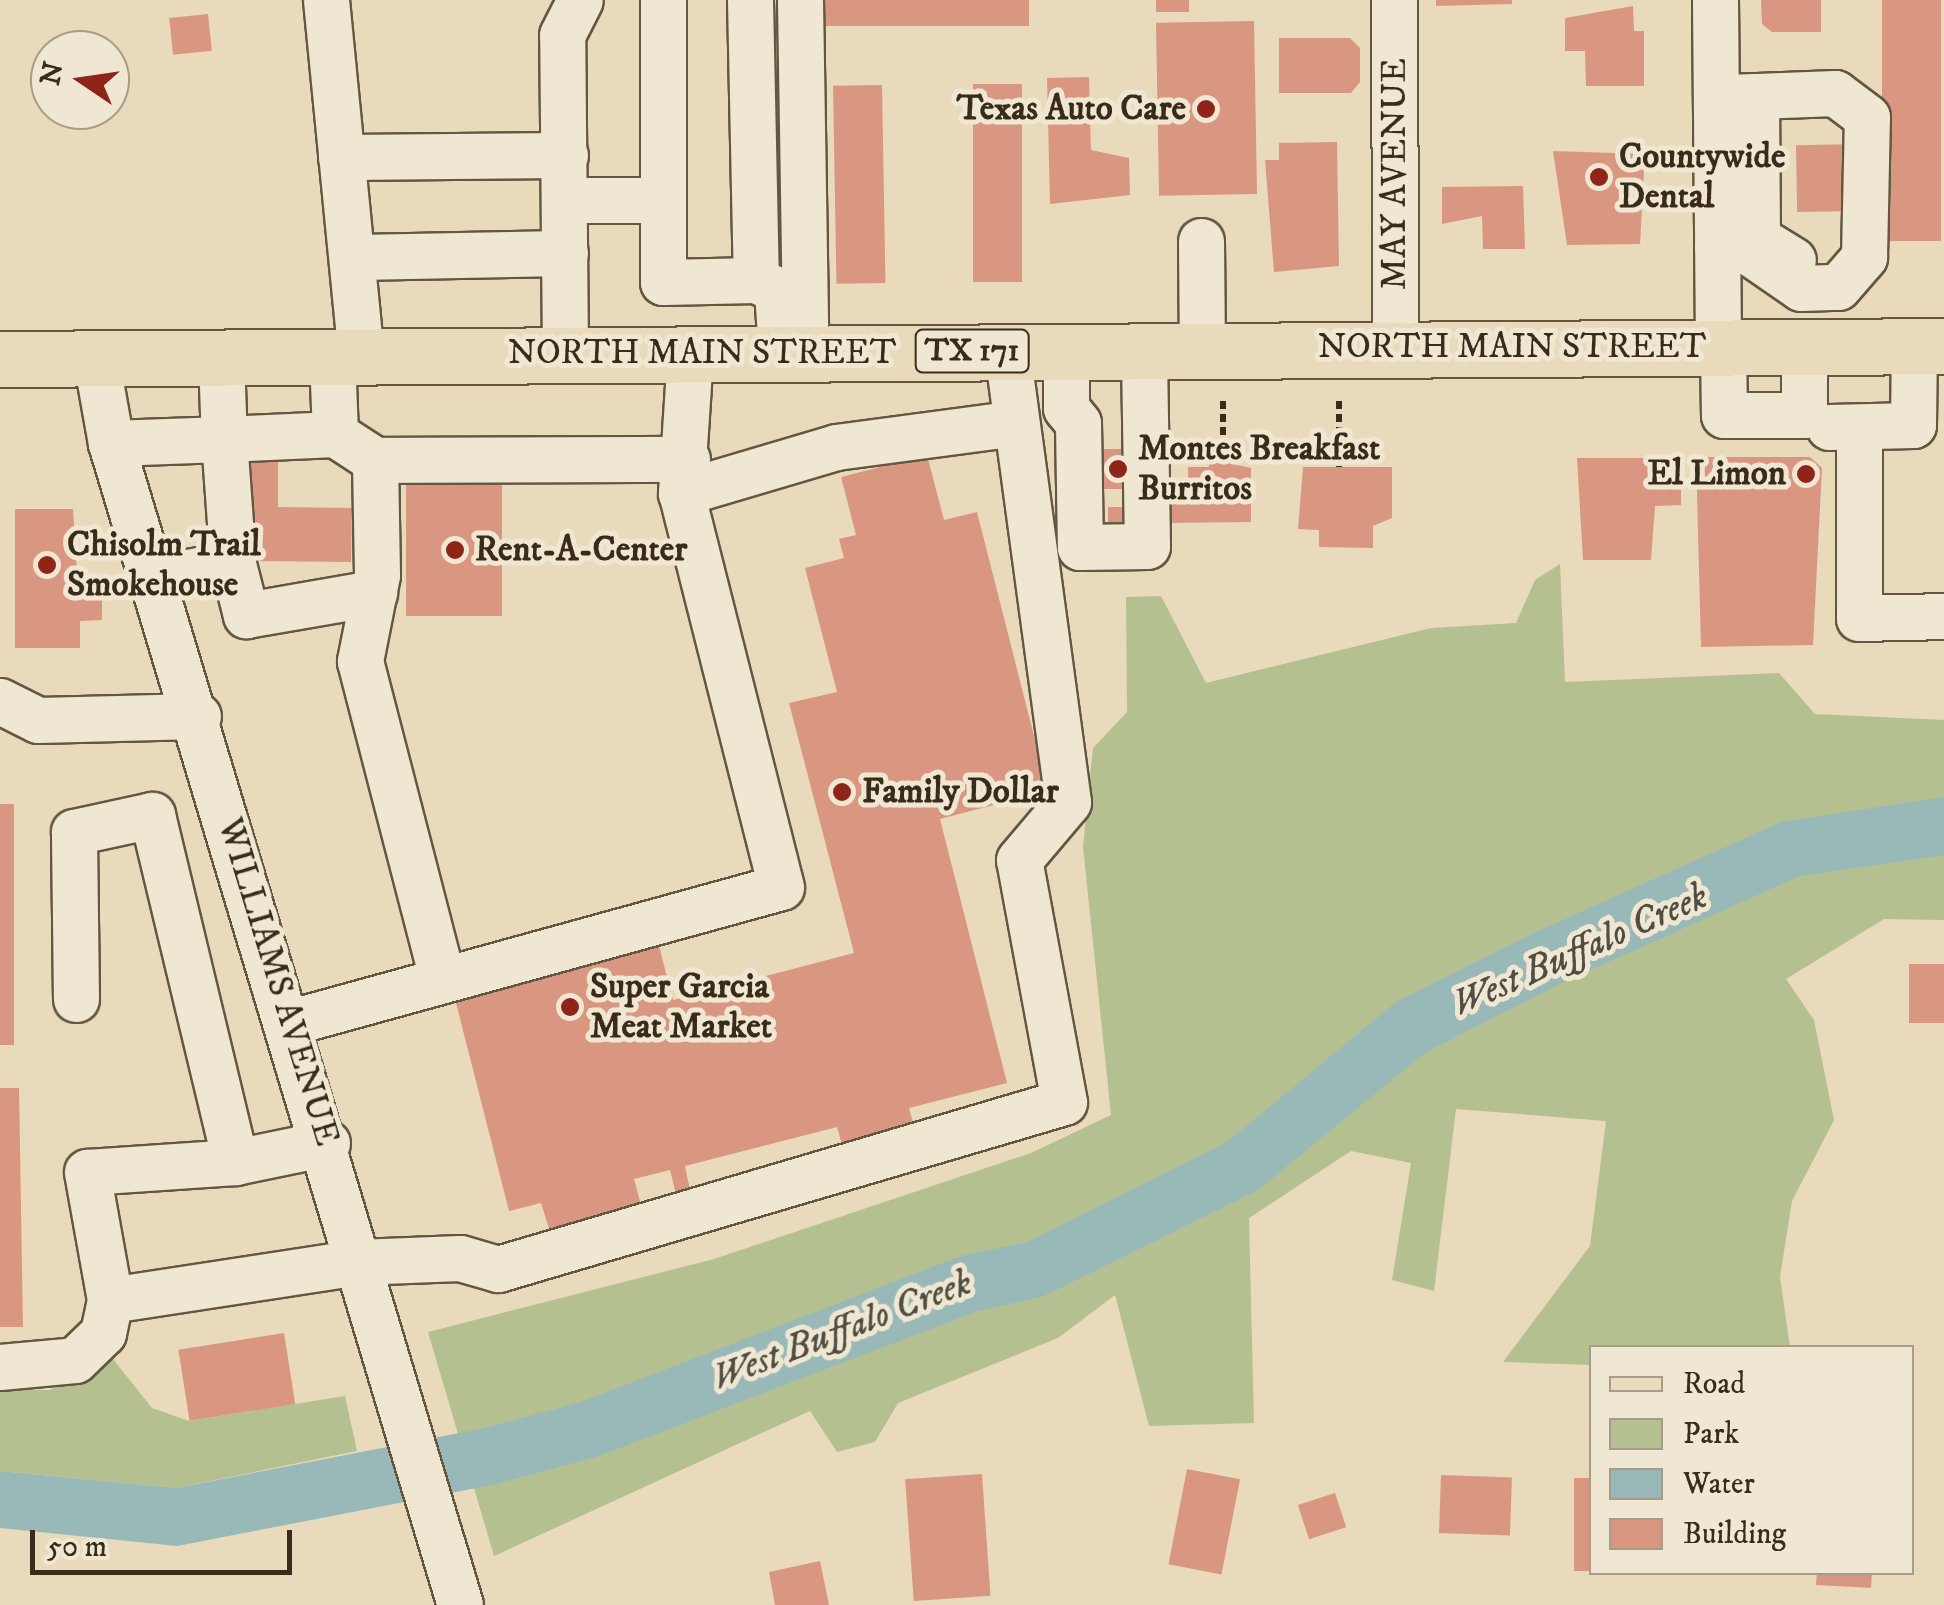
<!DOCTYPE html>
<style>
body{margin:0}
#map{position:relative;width:1944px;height:1605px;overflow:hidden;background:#e8dabb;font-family:"IM FELL DW Pica",serif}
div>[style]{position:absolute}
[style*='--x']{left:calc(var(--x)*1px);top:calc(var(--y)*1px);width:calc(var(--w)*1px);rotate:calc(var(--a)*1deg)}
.green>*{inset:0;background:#b5c090}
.water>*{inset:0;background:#99b9b8}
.building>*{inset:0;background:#d99782;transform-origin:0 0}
.path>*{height:6px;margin-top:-3px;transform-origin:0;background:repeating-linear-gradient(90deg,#382b1a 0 8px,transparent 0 13px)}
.roads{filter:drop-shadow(2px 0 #645742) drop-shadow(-2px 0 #645742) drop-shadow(0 2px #645742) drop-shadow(0 -2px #645742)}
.minor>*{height:45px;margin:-22.5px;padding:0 22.5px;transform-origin:22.5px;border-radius:22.5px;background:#f0e7d3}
.major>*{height:55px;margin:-27.5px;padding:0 27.5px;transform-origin:27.5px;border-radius:27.5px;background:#e8dabb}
.dots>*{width:28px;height:28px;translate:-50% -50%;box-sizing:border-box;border:5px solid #f0e7d3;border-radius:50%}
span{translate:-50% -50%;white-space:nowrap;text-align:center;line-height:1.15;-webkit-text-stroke:10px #f0e7d3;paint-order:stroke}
.shield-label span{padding:2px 8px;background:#f0e7d3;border:2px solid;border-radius:8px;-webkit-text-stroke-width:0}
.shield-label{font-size:32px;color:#382b1a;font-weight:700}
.poi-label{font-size:35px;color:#382b1a;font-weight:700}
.right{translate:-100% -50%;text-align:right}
.left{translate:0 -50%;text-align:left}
.street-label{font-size:35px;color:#382b1a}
.water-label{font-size:38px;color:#504e42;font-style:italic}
.legend{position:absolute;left:1589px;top:1345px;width:325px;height:230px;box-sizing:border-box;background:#f0e7d3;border:2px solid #a69c89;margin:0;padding:12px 18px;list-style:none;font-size:30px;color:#382b1a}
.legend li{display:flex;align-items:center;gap:20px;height:50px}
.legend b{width:50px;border:2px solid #a69c89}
.north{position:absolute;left:30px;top:30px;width:100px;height:100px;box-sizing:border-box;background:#f0e7d3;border:2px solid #a69c89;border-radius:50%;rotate:283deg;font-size:28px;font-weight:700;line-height:40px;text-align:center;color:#382b1a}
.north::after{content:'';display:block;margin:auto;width:35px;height:45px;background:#8f2418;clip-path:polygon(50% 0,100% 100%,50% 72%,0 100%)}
.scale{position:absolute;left:30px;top:1530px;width:262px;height:45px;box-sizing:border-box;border:5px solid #382b1a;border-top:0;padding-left:12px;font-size:30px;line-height:35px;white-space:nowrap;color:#382b1a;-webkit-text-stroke:8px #f0e7d3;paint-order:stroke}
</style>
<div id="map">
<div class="green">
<div style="clip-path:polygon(1560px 564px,1565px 682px,1779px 673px,1815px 714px,1944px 720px,1944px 920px,1884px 919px,1786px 979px,1814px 1020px,1834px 1120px,1792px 1201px,1780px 1277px,1790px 1347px,1592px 1348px,1591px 1365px,1503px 1362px,1590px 1246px,1606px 1121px,1456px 1109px,1434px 1291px,1392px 1280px,1411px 1163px,1351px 1151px,1249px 1218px,1254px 1423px,1149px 1426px,1115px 1295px,1058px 1338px,898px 1403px,875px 1442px,837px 1452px,810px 1411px,494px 1556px,428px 1332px,714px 1259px,1031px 1153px,1111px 1115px,1083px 847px,1093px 748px,1127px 712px,1126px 597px,1161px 596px,1206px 683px,1431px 628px,1516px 623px,1535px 580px)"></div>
<div style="clip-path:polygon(113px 1359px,152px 1408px,189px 1421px,345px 1396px,357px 1451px,176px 1488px,0 1471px,0 1389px,50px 1390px)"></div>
</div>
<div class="water">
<div style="clip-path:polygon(1944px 797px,1944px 855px,1800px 876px,1564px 982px,1426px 1052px,1258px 1190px,1044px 1296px,978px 1311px,596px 1457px,492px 1485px,177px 1546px,0 1528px,0 1471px,176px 1488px,480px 1429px,578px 1403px,961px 1256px,1027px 1242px,1227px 1142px,1396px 1002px,1538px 931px,1781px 822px)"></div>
</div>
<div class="building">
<div style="left:825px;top:0;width:204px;height:26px"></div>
<div style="left:1156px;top:0;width:33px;height:12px"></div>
<div style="clip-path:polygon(1436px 0,1512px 0,1512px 4px,1436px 6px)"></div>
<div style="clip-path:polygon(1761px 0,1821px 0,1821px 32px,1772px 32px,1762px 24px)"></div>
<div style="left:1882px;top:0;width:59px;height:241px"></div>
<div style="clip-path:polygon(1633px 6px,1634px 31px,1644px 31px,1644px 86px,1586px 86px,1585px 51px,1565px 51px,1565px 18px)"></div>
<div style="left:208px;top:14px;width:37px;height:39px;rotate:84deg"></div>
<div style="left:1254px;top:21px;width:173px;height:98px;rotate:89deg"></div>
<div style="clip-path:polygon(1279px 38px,1350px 38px,1360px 48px,1360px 82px,1351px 93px,1279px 93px)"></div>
<div style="clip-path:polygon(1089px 77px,1091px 150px,1129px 158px,1130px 195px,1050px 204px,1047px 78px)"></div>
<div style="left:1022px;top:84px;width:198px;height:49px;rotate:90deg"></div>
<div style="left:882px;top:85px;width:198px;height:49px;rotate:89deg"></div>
<div style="clip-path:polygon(1337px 142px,1339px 266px,1274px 272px,1265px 160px,1279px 160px,1279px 143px)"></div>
<div style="left:1861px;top:144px;width:67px;height:65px;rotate:89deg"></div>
<div style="clip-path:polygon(1553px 151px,1645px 154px,1640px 244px,1567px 245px)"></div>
<div style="clip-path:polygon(1523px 186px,1525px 249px,1483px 249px,1482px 216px,1442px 224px,1442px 187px)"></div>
<div style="clip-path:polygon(251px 425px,278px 425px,278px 507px,352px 508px,351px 562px,249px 561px)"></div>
<div style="left:1104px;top:449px;width:28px;height:40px"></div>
<div style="clip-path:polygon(927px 455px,944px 520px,977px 512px,1048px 791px,940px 819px,1007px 1083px,909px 1108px,915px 1130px,843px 1148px,837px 1127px,685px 1166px,690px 1190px,676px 1194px,670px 1170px,634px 1179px,643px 1212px,551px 1235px,541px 1203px,509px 1211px,455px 999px,659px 946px,673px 1000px,854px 953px,789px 703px,837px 692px,805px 568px,844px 558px,839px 539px,856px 535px,841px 477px)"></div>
<div style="clip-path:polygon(1696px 457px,1810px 457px,1822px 468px,1813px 645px,1701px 647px)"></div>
<div style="clip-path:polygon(1577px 458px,1681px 458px,1681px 505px,1655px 506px,1651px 560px,1583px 560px)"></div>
<div style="clip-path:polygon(1209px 459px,1251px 468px,1251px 522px,1163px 523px,1163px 488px,1188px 487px,1188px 467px,1209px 467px)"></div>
<div style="clip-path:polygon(1303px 467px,1392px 467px,1392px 518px,1373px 526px,1373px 548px,1319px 547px,1319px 530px,1298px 529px)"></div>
<div style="left:502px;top:482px;width:134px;height:96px;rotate:90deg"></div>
<div style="left:1108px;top:507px;width:14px;height:21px"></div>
<div style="clip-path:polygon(15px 509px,73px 509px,78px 589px,102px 589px,102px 620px,80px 621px,80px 648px,15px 648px)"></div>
<div style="left:0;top:804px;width:14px;height:241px"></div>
<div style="left:1944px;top:964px;width:59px;height:35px;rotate:90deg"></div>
<div style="clip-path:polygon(0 1088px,19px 1088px,23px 1327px,0 1327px)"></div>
<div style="left:284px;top:1333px;width:72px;height:107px;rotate:81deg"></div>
<div style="left:1187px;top:1469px;width:54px;height:97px;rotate:11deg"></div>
<div style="left:982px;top:1474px;width:122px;height:77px;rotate:86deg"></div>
<div style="left:1441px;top:1475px;width:71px;height:58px;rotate:2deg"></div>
<div style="left:1574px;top:1478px;width:18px;height:93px"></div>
<div style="left:1335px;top:1493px;width:36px;height:39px;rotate:72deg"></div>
<div style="clip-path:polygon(820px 1561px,829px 1605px,775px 1605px,769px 1572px)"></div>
<div style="clip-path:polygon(1817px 1572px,1872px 1572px,1871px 1588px,1816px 1585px)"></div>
</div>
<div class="path">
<div style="--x:1223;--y:401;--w:58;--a:90"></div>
<div style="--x:1339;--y:401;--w:66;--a:90"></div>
</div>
<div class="roads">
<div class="minor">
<div style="--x:326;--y:0;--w:358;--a:84.4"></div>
<div style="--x:663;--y:0;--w:282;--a:90"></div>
<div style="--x:663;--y:282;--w:93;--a:-1.2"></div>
<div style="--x:756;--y:280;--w:23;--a:25"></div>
<div style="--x:777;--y:290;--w:62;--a:86.3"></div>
<div style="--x:750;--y:0;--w:280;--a:88.8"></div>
<div style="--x:800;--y:0;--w:335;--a:89.1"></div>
<div style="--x:1394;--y:0;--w:348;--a:89.8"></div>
<div style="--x:1715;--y:0;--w:346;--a:89.5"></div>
<div style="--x:1725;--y:97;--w:31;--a:-2"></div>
<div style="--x:1756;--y:96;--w:142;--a:89.6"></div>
<div style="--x:1757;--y:238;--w:42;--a:31.4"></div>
<div style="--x:341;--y:157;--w:224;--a:-0.5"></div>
<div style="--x:565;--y:200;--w:96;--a:0"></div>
<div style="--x:1201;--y:241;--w:109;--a:89.5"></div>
<div style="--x:1717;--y:247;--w:23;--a:-2"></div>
<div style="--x:1740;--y:246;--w:74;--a:34.5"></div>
<div style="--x:1801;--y:288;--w:37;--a:-2"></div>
<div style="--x:1838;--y:287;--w:40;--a:-49"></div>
<div style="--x:1864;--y:257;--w:140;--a:-88.8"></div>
<div style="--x:1867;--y:117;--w:40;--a:-143"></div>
<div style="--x:1835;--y:93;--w:79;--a:177.8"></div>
<div style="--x:354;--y:257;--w:211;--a:-1.1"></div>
<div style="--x:1723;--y:346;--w:69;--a:89.2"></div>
<div style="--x:1724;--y:415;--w:80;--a:0"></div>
<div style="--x:1804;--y:415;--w:68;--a:-90"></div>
<div style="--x:1066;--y:350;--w:58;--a:90"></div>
<div style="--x:1066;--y:408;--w:19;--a:51"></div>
<div style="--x:1078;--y:423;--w:124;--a:89.1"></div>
<div style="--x:1080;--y:547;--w:67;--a:-0.9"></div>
<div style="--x:1147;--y:546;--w:196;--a:-90.9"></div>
<div style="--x:565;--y:354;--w:319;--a:-90.5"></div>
<div style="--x:562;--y:35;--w:39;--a:-63"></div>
<div style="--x:96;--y:359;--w:85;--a:79.9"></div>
<div style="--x:111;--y:443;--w:1213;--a:73.28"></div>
<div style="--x:221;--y:359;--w:80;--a:87.9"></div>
<div style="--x:224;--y:439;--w:111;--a:-2.6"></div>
<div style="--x:335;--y:434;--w:77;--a:-92.2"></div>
<div style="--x:1829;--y:427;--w:84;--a:-1.4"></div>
<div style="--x:1913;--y:425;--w:80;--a:-89.3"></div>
<div style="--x:1859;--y:427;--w:191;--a:90"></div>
<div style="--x:1859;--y:618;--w:85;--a:-1.3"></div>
<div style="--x:335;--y:434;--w:48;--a:33"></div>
<div style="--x:375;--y:460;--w:115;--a:89"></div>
<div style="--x:377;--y:575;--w:88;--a:101.2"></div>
<div style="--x:360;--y:661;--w:323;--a:75.5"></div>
<div style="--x:111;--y:443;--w:113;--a:-2"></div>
<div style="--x:224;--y:439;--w:125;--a:85.9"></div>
<div style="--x:233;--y:564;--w:80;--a:170"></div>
<div style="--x:375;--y:460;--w:312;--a:-0.2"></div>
<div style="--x:681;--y:493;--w:162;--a:-16.5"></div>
<div style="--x:836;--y:447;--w:182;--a:-7.6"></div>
<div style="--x:233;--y:564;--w:53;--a:75.7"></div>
<div style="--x:246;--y:615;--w:130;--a:-9.8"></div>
<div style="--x:0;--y:701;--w:42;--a:26.6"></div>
<div style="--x:38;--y:720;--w:160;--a:-1.4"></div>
<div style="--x:76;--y:999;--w:167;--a:-90.7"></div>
<div style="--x:74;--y:832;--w:80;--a:-12.3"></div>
<div style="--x:152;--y:815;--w:357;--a:76.5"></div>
<div style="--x:291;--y:1022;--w:508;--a:-15.4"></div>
<div style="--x:781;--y:887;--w:406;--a:-104.2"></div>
<div style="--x:681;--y:493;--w:140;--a:-86.3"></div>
<div style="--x:327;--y:1143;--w:94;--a:168.3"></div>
<div style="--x:235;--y:1162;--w:148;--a:176.1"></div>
<div style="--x:87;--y:1172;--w:130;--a:79.8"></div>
<div style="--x:110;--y:1300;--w:250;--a:-8.7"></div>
<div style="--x:357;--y:1262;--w:103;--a:-2.2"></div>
<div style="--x:460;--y:1258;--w:40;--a:16"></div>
<div style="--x:498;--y:1269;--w:590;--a:-16.44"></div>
<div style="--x:1064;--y:1102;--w:246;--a:-100.5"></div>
<div style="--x:1019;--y:860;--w:76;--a:-49.8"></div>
<div style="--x:1068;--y:802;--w:455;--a:-97.7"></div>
<div style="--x:0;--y:1367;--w:75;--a:-5.3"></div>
<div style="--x:75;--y:1360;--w:39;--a:-44"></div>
<div style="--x:103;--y:1333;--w:34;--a:-78"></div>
</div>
<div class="major">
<div style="--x:0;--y:359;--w:1944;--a:-0.38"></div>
</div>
</div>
<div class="dots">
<div style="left:1206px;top:109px;background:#8f2418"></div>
<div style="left:1599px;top:177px;background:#8f2418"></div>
<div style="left:1118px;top:469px;background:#8f2418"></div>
<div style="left:1806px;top:474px;background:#8f2418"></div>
<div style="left:455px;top:550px;background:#8f2418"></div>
<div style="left:47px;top:565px;background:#8f2418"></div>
<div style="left:842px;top:792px;background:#8f2418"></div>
<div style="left:570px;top:1007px;background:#8f2418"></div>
</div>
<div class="shield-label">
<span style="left:972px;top:351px">TX 171</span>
</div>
<div class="poi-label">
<span class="right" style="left:1186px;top:109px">Texas Auto Care</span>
<span class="left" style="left:1619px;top:177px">Countywide<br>Dental</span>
<span class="left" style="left:1138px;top:469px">Montes Breakfast<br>Burritos</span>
<span class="right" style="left:1786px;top:474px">El Limon</span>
<span class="left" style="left:67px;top:565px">Chisolm Trail<br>Smokehouse</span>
<span class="left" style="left:475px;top:550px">Rent-A-Center</span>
<span class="left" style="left:862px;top:792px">Family Dollar</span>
<span class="left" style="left:590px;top:1007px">Super Garcia<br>Meat Market</span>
</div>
<div class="street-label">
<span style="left:1395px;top:174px;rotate:-90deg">MAY AVENUE</span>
<span style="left:1512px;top:347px">NORTH MAIN STREET</span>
<span style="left:702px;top:353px">NORTH MAIN STREET</span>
<span style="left:278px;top:982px;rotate:73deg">WILLIAMS AVENUE</span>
</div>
<div class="water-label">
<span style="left:1580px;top:951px;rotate:-24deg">West Buffalo Creek</span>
<span style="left:842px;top:1331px;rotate:-21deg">West Buffalo Creek</span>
</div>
<ul class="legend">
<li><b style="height:12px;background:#e8dabb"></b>Road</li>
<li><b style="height:28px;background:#b5c090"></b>Park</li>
<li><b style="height:28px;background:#99b9b8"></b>Water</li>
<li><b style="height:28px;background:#d99782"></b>Building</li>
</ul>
<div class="north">N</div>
<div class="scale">50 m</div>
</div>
